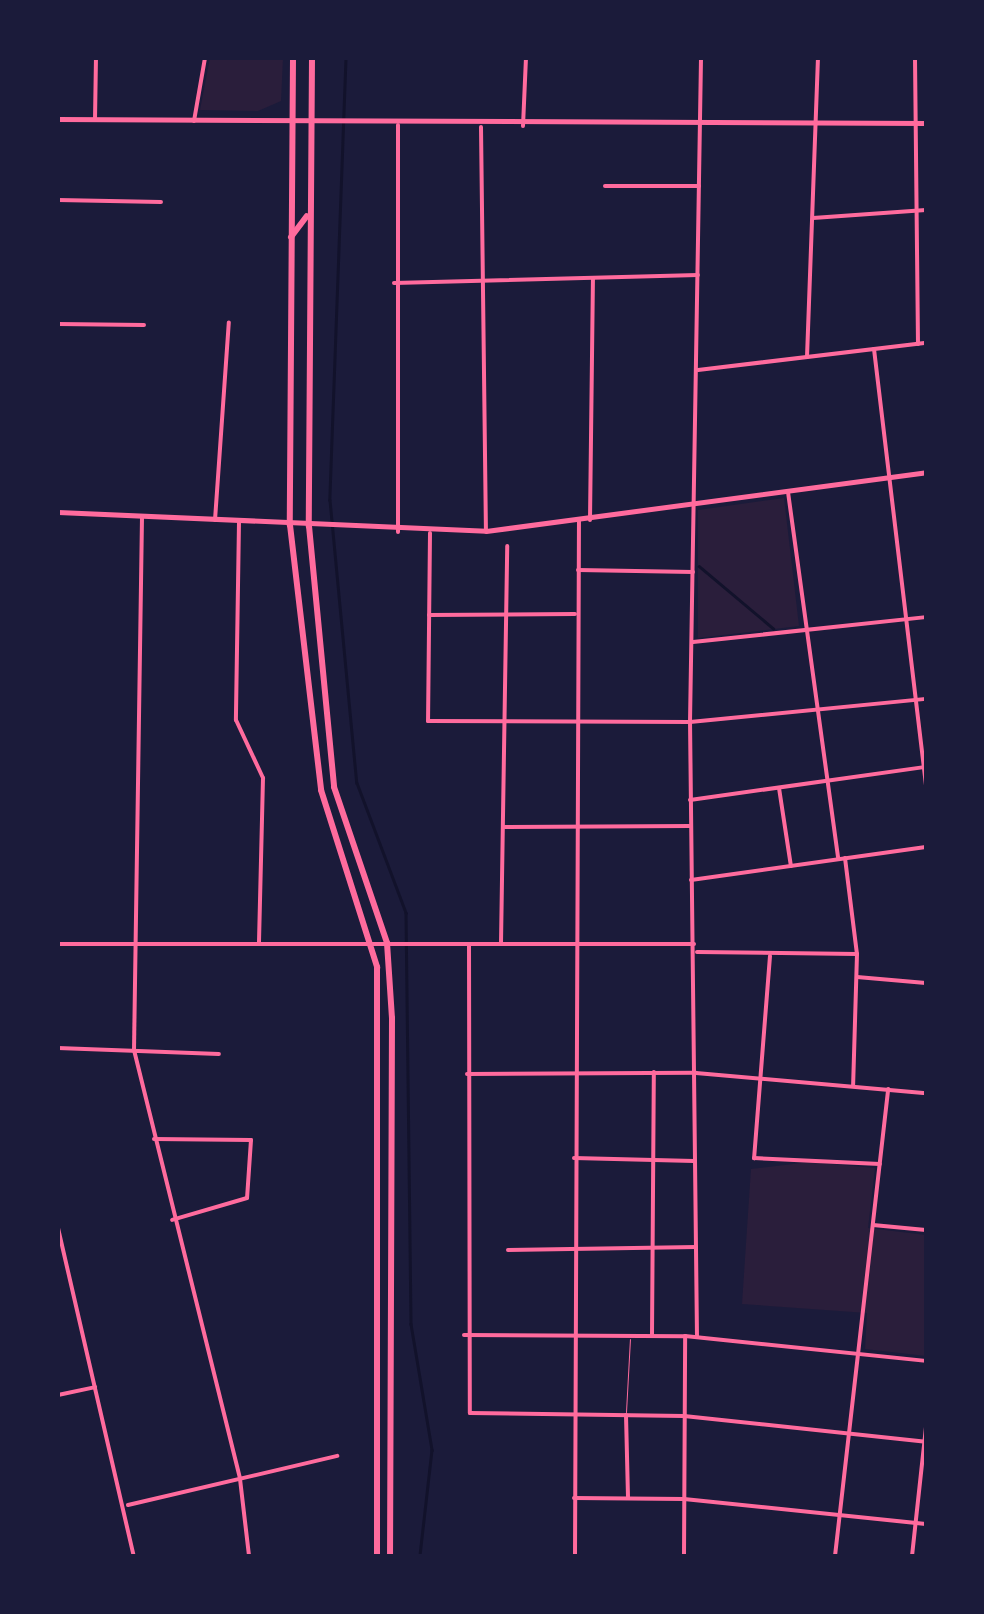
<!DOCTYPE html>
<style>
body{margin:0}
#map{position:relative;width:984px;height:1614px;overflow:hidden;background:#1b1b3a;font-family:"Fira Sans",sans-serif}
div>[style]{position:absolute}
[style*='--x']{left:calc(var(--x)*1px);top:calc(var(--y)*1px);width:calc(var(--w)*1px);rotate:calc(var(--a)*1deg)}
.green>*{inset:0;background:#2a1e3b}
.stream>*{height:2.5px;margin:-1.25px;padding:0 1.25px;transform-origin:1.25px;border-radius:1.25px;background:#12122b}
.service>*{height:1px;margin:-0.5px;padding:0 0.5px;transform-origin:0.5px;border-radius:0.5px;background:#ff6b9d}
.minor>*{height:4px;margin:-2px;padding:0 2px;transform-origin:2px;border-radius:2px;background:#ff6b9d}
.tertiary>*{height:5px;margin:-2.5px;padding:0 2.5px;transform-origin:2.5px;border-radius:2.5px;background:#ff6b9d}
.primary>*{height:6px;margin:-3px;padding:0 3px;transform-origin:3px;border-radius:3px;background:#ff6b9d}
span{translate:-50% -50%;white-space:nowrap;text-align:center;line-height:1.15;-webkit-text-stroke:8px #1b1b3a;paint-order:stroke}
.frame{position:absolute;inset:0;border:60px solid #1b1b3a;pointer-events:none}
</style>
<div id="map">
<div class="green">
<div style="clip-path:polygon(210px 58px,283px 58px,281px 101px,258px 111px,200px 110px)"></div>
<div style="clip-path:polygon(784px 498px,799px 626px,698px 638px,698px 510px)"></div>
<div style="clip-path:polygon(810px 1162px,875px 1168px,868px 1228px,926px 1235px,926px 1356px,865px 1349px,867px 1313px,742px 1304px,751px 1169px)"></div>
</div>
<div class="stream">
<div style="--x:346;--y:58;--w:442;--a:92.1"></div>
<div style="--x:330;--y:500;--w:284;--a:84.6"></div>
<div style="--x:357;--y:783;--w:139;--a:69.3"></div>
<div style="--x:406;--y:913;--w:411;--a:89.3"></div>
<div style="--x:411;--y:1324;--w:128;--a:80.5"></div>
<div style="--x:432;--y:1450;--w:107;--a:96.5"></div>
<div style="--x:699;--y:566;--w:97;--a:40"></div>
</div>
<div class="service">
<div style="--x:626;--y:1412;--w:73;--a:-86.9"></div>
</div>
<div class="minor">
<div style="--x:915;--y:58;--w:286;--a:89.4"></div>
<div style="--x:95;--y:120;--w:62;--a:-89.1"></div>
<div style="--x:194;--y:121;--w:64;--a:-80.1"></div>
<div style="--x:523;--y:126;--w:68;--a:-87.5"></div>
<div style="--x:481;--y:127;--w:404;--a:89.3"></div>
<div style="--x:605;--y:186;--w:94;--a:0"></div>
<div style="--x:58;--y:200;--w:103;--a:1.1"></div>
<div style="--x:813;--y:218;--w:113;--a:-4"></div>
<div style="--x:394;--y:283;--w:304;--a:-1.5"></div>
<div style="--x:58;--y:324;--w:86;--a:0.7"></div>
<div style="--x:874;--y:349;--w:439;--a:83.2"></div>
<div style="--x:807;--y:357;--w:299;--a:-87.9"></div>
<div style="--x:698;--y:370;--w:230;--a:-6.8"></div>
<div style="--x:788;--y:492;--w:370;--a:82.2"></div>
<div style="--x:142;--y:517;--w:533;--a:90.86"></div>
<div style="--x:134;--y:1050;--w:442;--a:76.1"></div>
<div style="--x:240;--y:1479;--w:78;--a:83.3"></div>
<div style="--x:215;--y:520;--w:198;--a:-86"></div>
<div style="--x:590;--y:520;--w:241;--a:-89.3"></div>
<div style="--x:239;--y:522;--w:198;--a:90.9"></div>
<div style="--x:236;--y:720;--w:64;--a:65"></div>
<div style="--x:263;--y:778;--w:166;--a:91.4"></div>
<div style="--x:398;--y:532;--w:407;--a:-90"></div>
<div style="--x:430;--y:533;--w:188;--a:90.6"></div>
<div style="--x:428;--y:721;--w:262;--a:0.2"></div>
<div style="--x:690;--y:722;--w:237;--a:-5.6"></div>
<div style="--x:578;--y:570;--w:115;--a:1"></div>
<div style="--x:429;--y:615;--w:146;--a:-0.4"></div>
<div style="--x:693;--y:642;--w:234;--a:-6.1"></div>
<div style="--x:779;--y:788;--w:79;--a:81.3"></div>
<div style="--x:690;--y:800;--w:238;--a:-8"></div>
<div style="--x:505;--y:827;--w:185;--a:-0.3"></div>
<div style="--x:845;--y:858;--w:97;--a:82.9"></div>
<div style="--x:857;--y:954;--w:132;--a:91.7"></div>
<div style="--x:691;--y:880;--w:237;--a:-8"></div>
<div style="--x:501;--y:943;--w:397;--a:-89.1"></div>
<div style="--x:58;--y:944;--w:636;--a:0"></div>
<div style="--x:469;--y:944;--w:469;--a:89.9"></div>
<div style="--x:470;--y:1413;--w:214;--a:0.8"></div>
<div style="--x:684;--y:1416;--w:243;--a:6.1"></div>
<div style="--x:697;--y:952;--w:160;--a:0.7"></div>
<div style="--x:770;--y:956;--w:203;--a:94.5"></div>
<div style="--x:754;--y:1158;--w:126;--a:2.7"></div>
<div style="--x:857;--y:977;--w:69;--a:5"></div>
<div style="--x:58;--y:1048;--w:161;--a:2.1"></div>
<div style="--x:467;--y:1074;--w:229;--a:-0.3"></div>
<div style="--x:696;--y:1073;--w:231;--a:5"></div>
<div style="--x:154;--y:1139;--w:97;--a:0.6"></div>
<div style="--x:251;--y:1140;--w:58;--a:93.9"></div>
<div style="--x:247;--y:1198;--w:78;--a:163.7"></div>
<div style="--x:574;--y:1158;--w:120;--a:1.4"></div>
<div style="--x:873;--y:1225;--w:53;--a:5.4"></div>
<div style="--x:58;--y:1228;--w:337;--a:77"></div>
<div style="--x:508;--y:1250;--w:188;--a:-0.9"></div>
<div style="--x:464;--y:1335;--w:221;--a:0.3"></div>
<div style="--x:685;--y:1336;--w:242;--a:5.9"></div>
<div style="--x:652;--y:1335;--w:263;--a:-89.6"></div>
<div style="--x:697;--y:1337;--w:615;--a:-90.65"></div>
<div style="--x:690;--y:722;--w:664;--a:-89.05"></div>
<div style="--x:58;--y:1395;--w:38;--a:-12"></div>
<div style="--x:626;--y:1415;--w:83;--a:88.6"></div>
<div style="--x:574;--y:1498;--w:110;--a:0.5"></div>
<div style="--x:684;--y:1499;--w:243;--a:5.9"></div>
<div style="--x:128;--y:1505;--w:215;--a:-13.2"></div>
<div style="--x:575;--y:1556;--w:1035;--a:-89.78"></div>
<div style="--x:684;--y:1556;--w:220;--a:-89.7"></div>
<div style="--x:835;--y:1556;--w:470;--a:-83.5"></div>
<div style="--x:912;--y:1556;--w:130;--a:-83.8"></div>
</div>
<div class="tertiary">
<div style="--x:58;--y:119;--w:868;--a:0.26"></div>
<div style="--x:58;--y:512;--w:428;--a:2.5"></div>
<div style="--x:486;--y:531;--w:444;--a:-7.6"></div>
</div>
<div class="primary">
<div style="--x:293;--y:58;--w:467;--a:90.4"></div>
<div style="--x:290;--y:525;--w:267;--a:83.3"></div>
<div style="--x:321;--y:790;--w:186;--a:72.4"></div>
<div style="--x:377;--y:967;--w:589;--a:90"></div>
<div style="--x:312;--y:58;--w:468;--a:90.4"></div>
<div style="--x:309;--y:526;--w:262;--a:84.5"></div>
<div style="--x:334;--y:787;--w:165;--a:71.2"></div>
<div style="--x:387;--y:943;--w:75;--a:86.2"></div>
<div style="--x:392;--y:1018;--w:538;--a:90.21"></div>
<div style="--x:291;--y:237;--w:26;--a:-53"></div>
</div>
<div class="frame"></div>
</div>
